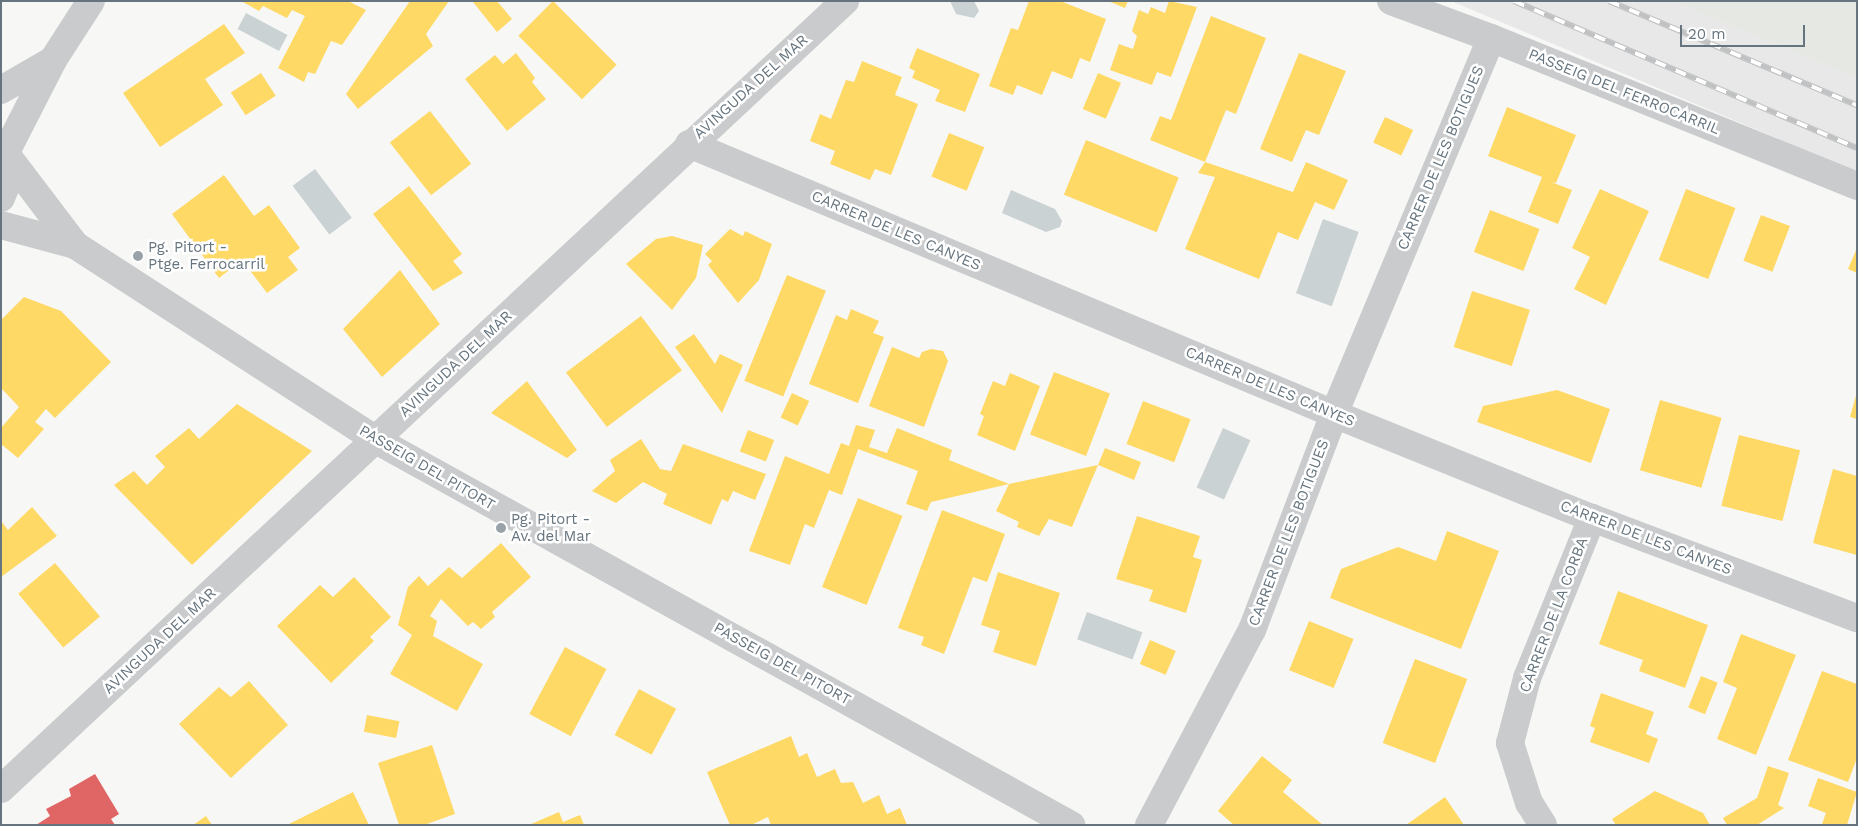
<!DOCTYPE html>
<style>
body{margin:0}
#map{position:relative;width:1858px;height:826px;overflow:hidden;background:#f7f7f6;font-family:"Work Sans",sans-serif}
div>[style]{position:absolute}
[style*='--x']{left:calc(var(--x)*1px);top:calc(var(--y)*1px);width:calc(var(--w)*1px);rotate:calc(var(--a)*1deg)}
.built>*{inset:0;background:#e7e8e7}
.green>*{inset:0;background:#e6e8e4}
.water>*{inset:0;background:#cad2d4;transform-origin:0 0}
.homes>*{inset:0;background:#ffd966;transform-origin:0 0}
.shops>*{inset:0;background:#e06666}
.street>*{height:28px;margin:-14px;padding:0 14px;transform-origin:14px;border-radius:14px;background:#c9cbcc}
.rail>*{height:5.5px;margin-top:-2.75px;transform-origin:0;background:repeating-linear-gradient(90deg,#fff 0 11px,#c0c1c2 0 22px);box-sizing:border-box;border-block:1px solid #c0c1c2}
.dots>*{width:14px;height:14px;translate:-50% -50%;box-sizing:border-box;border:2px solid #fff;border-radius:50%}
span{translate:-50% -50%;white-space:nowrap;text-align:center;line-height:1.15;-webkit-text-stroke:5px #fff;paint-order:stroke}
.street-label{font-size:15px;color:#65747e}
.poi-label{font-size:15px;color:#65747e}
.left{translate:0 -50%;text-align:left}
.frame{position:absolute;inset:0;border:2px solid #65747e;pointer-events:none}
.scale{position:absolute;left:1680px;top:25px;width:125px;height:22px;box-sizing:border-box;border:2px solid #65747e;border-top:0;padding-left:6px;font-size:15px;line-height:18px;white-space:nowrap;color:#65747e;-webkit-text-stroke:4px #fff;paint-order:stroke}
</style>
<div id="map">
<div class="built">
<div style="clip-path:polygon(1451px 1px,1672px 1px,1857px 78px,1857px 172px)"></div>
</div>
<div class="green">
<div style="clip-path:polygon(1672px 1px,1857px 1px,1857px 78px)"></div>
</div>
<div class="water">
<div style="clip-path:polygon(950px 1px,974px 1px,979px 11px,974px 18px,956px 14px)"></div>
<div style="left:246px;top:13px;width:47px;height:18px;rotate:28deg"></div>
<div style="left:315px;top:169px;width:61px;height:28px;rotate:53deg"></div>
<div style="clip-path:polygon(1011px 190px,1055px 209px,1062px 221px,1060px 227px,1046px 232px,1002px 213px)"></div>
<div style="left:1323px;top:219px;width:38px;height:79px;rotate:20deg"></div>
<div style="left:1223px;top:428px;width:30px;height:65px;rotate:24deg"></div>
<div style="left:1087px;top:612px;width:59px;height:29px;rotate:20deg"></div>
</div>
<div class="homes">
<div style="clip-path:polygon(241px 1px,348px 1px,366px 10px,342px 45px,331px 41px,315px 74px,308px 72px,304px 82px,278px 68px,305px 16px,292px 10px,287px 18px,263px 6px,259px 11px)"></div>
<div style="clip-path:polygon(410px 1px,449px 1px,426px 34px,433px 46px,358px 109px,346px 94px)"></div>
<div style="clip-path:polygon(497px 1px,512px 19px,497px 32px,473px 2px)"></div>
<div style="left:553px;top:1px;width:90px;height:49px;rotate:45deg"></div>
<div style="clip-path:polygon(1029px 1px,1060px 1px,1106px 19px,1090px 62px,1080px 58px,1072px 79px,1052px 71px,1042px 95px,1017px 85px,1013px 95px,989px 86px,1011px 28px,1018px 30px)"></div>
<div style="clip-path:polygon(1108px 1px,1128px 1px,1125px 8px)"></div>
<div style="clip-path:polygon(1169px 1px,1197px 7px,1171px 77px,1157px 72px,1152px 85px,1110px 70px,1119px 44px,1133px 49px,1137px 36px,1132px 31px,1139px 10px,1148px 14px,1151px 7px,1165px 13px)"></div>
<div style="clip-path:polygon(1211px 16px,1266px 38px,1236px 114px,1226px 110px,1205px 162px,1150px 140px,1160px 116px,1171px 120px)"></div>
<div style="clip-path:polygon(224px 24px,245px 53px,205px 79px,223px 105px,160px 147px,123px 93px)"></div>
<div style="clip-path:polygon(917px 48px,980px 74px,965px 112px,935px 101px,940px 90px,912px 78px,915px 71px,909px 68px)"></div>
<div style="clip-path:polygon(516px 53px,535px 78px,532px 82px,546px 99px,507px 131px,465px 79px,495px 55px,503px 64px)"></div>
<div style="clip-path:polygon(1299px 53px,1346px 71px,1319px 135px,1306px 130px,1292px 162px,1260px 149px)"></div>
<div style="clip-path:polygon(862px 61px,902px 77px,895px 95px,918px 104px,891px 175px,875px 169px,870px 180px,830px 164px,835px 151px,810px 141px,820px 114px,831px 119px,846px 80px,854px 82px)"></div>
<div style="left:261px;top:73px;width:27px;height:36px;rotate:57deg"></div>
<div style="left:1098px;top:73px;width:25px;height:39px;rotate:23deg"></div>
<div style="clip-path:polygon(1507px 107px,1576px 135px,1556px 183px,1551px 182px,1572px 190px,1558px 224px,1528px 212px,1542px 177px,1488px 156px)"></div>
<div style="left:430px;top:111px;width:67px;height:51px;rotate:52deg"></div>
<div style="left:1385px;top:117px;width:31px;height:28px;rotate:25deg"></div>
<div style="left:949px;top:133px;width:38px;height:47px;rotate:22deg"></div>
<div style="left:1086px;top:140px;width:100px;height:59px;rotate:22deg"></div>
<div style="clip-path:polygon(1205px 162px,1293px 192px,1306px 162px,1348px 180px,1334px 210px,1315px 202px,1298px 240px,1278px 232px,1259px 279px,1185px 249px,1215px 177px,1198px 173px)"></div>
<div style="clip-path:polygon(224px 175px,254px 216px,269px 205px,300px 248px,288px 257px,298px 270px,267px 293px,242px 260px,219px 278px,172px 214px)"></div>
<div style="clip-path:polygon(409px 186px,462px 254px,453px 261px,463px 273px,433px 291px,373px 214px)"></div>
<div style="clip-path:polygon(1600px 189px,1649px 211px,1606px 305px,1574px 289px,1590px 257px,1572px 248px)"></div>
<div style="left:1686px;top:189px;width:53px;height:76px;rotate:21deg"></div>
<div style="left:1490px;top:210px;width:53px;height:45px;rotate:21deg"></div>
<div style="left:1761px;top:215px;width:31px;height:49px;rotate:21deg"></div>
<div style="clip-path:polygon(730px 229px,743px 236px,745px 231px,772px 244px,759px 280px,738px 303px,708px 265px,712px 261px,705px 254px)"></div>
<div style="clip-path:polygon(672px 236px,703px 245px,696px 278px,672px 310px,626px 264px,656px 239px)"></div>
<div style="clip-path:polygon(1857px 248px,1857px 273px,1848px 269px)"></div>
<div style="clip-path:polygon(400px 270px,440px 324px,382px 377px,343px 329px)"></div>
<div style="left:787px;top:275px;width:42px;height:114px;rotate:22deg"></div>
<div style="left:1472px;top:291px;width:61px;height:59px;rotate:18deg"></div>
<div style="clip-path:polygon(24px 297px,61px 311px,111px 362px,55px 418px,46px 409px,35px 422px,44px 429px,18px 458px,1px 444px,1px 428px,19px 407px,1px 388px,1px 320px)"></div>
<div style="clip-path:polygon(851px 309px,879px 321px,873px 333px,884px 337px,858px 403px,809px 384px,836px 315px,847px 320px)"></div>
<div style="left:641px;top:316px;width:68px;height:94px;rotate:53deg"></div>
<div style="clip-path:polygon(694px 334px,715px 364px,720px 354px,743px 365px,722px 413px,675px 347px)"></div>
<div style="clip-path:polygon(892px 347px,919px 358px,922px 352px,931px 349px,943px 351px,948px 361px,924px 427px,869px 406px)"></div>
<div style="left:1054px;top:372px;width:60px;height:67px;rotate:21deg"></div>
<div style="clip-path:polygon(1010px 373px,1040px 386px,1015px 451px,977px 435px,984px 416px,980px 414px,993px 381px,1005px 386px)"></div>
<div style="clip-path:polygon(527px 381px,577px 450px,567px 458px,491px 413px)"></div>
<div style="clip-path:polygon(1557px 390px,1610px 409px,1591px 463px,1477px 422px,1483px 406px)"></div>
<div style="clip-path:polygon(1857px 392px,1857px 419px,1850px 417px)"></div>
<div style="left:792px;top:393px;width:19px;height:27px;rotate:25deg"></div>
<div style="left:1660px;top:400px;width:64px;height:73px;rotate:16deg"></div>
<div style="left:1143px;top:401px;width:51px;height:46px;rotate:21deg"></div>
<div style="clip-path:polygon(237px 404px,312px 451px,192px 565px,114px 485px,134px 471px,147px 485px,165px 467px,155px 456px,189px 428px,199px 439px)"></div>
<div style="clip-path:polygon(856px 425px,875px 430px,869px 447px,887px 453px,897px 428px,952px 450px,949px 460px,1009px 484px,931px 502px,927px 511px,906px 504px,918px 471px,858px 449px,842px 495px,829px 490px,814px 528px,805px 524px,790px 565px,749px 551px,785px 456px,829px 474px,841px 443px,849px 446px)"></div>
<div style="left:748px;top:430px;width:28px;height:23px;rotate:21deg"></div>
<div style="left:1739px;top:435px;width:63px;height:73px;rotate:14deg"></div>
<div style="clip-path:polygon(641px 439px,660px 469px,671px 471px,683px 444px,766px 474px,755px 500px,733px 491px,728px 502px,722px 499px,711px 525px,663px 504px,667px 494px,643px 482px,616px 503px,592px 491px,615px 471px,610px 460px)"></div>
<div style="clip-path:polygon(1105px 448px,1141px 462px,1134px 480px,1098px 465px,1072px 527px,1049px 519px,1039px 536px,1017px 527px,1019px 522px,996px 511px,1009px 484px,1098px 465px)"></div>
<div style="clip-path:polygon(1833px 469px,1857px 476px,1857px 555px,1813px 543px)"></div>
<div style="left:858px;top:498px;width:48px;height:96px;rotate:22deg"></div>
<div style="clip-path:polygon(32px 507px,57px 536px,1px 577px,1px 521px,8px 530px)"></div>
<div style="clip-path:polygon(942px 510px,1005px 534px,987px 582px,973px 577px,944px 654px,921px 645px,924px 637px,898px 628px)"></div>
<div style="clip-path:polygon(1137px 516px,1200px 536px,1193px 557px,1202px 560px,1186px 613px,1149px 601px,1153px 590px,1116px 579px)"></div>
<div style="clip-path:polygon(1447px 531px,1499px 551px,1461px 649px,1330px 598px,1341px 569px,1398px 547px,1436px 561px)"></div>
<div style="clip-path:polygon(501px 543px,531px 577px,492px 612px,495px 617px,481px 629px,473px 622px,468px 626px,441px 599px,430px 616px,437px 621px,433px 636px,483px 664px,457px 711px,390px 674px,412px 635px,398px 625px,408px 587px,419px 576px,428px 586px,449px 567px,462px 578px)"></div>
<div style="left:55px;top:563px;width:70px;height:48px;rotate:50deg"></div>
<div style="clip-path:polygon(998px 572px,1060px 593px,1036px 666px,993px 652px,1000px 631px,981px 625px)"></div>
<div style="clip-path:polygon(354px 577px,391px 617px,370px 637px,374px 641px,331px 683px,277px 626px,320px 585px,333px 597px)"></div>
<div style="clip-path:polygon(1618px 591px,1708px 625px,1685px 688px,1639px 671px,1643px 660px,1599px 644px)"></div>
<div style="left:1309px;top:621px;width:48px;height:53px;rotate:22deg"></div>
<div style="clip-path:polygon(1741px 634px,1796px 655px,1756px 755px,1717px 739px,1737px 688px,1723px 682px)"></div>
<div style="left:1150px;top:640px;width:28px;height:26px;rotate:23deg"></div>
<div style="left:565px;top:647px;width:47px;height:76px;rotate:28deg"></div>
<div style="left:1415px;top:659px;width:56px;height:90px;rotate:21deg"></div>
<div style="clip-path:polygon(1822px 671px,1857px 684px,1857px 758px,1848px 782px,1788px 760px)"></div>
<div style="left:1701px;top:676px;width:18px;height:34px;rotate:22deg"></div>
<div style="clip-path:polygon(249px 681px,288px 725px,231px 778px,179px 724px,219px 687px,231px 697px)"></div>
<div style="left:639px;top:689px;width:42px;height:52px;rotate:28deg"></div>
<div style="clip-path:polygon(1601px 693px,1654px 712px,1646px 734px,1658px 739px,1649px 763px,1590px 742px,1595px 728px,1590px 726px)"></div>
<div style="left:367px;top:715px;width:33px;height:17px;rotate:11deg"></div>
<div style="clip-path:polygon(791px 736px,799px 757px,807px 753px,817px 777px,835px 769px,841px 783px,853px 782px,863px 803px,879px 795px,887px 814px,900px 808px,907px 825px,771px 825px,768px 817px,751px 825px,730px 825px,707px 772px)"></div>
<div style="clip-path:polygon(432px 745px,455px 814px,424px 825px,399px 825px,378px 763px)"></div>
<div style="clip-path:polygon(1262px 756px,1292px 780px,1283px 792px,1323px 825px,1234px 825px,1218px 811px)"></div>
<div style="clip-path:polygon(1768px 766px,1789px 773px,1778px 805px,1784px 808px,1757px 825px,1727px 825px,1723px 818px,1757px 798px)"></div>
<div style="clip-path:polygon(1818px 778px,1857px 792px,1847px 825px,1822px 824px,1826px 813px,1808px 806px)"></div>
<div style="clip-path:polygon(1655px 791px,1703px 813px,1710px 825px,1616px 825px,1612px 819px)"></div>
<div style="clip-path:polygon(353px 792px,369px 825px,287px 825px)"></div>
<div style="clip-path:polygon(1445px 797px,1464px 825px,1406px 825px)"></div>
<div style="clip-path:polygon(559px 812px,563px 822px,580px 815px,584px 825px,529px 825px)"></div>
<div style="clip-path:polygon(206px 816px,212px 825px,193px 825px)"></div>
</div>
<div class="shops">
<div style="clip-path:polygon(95px 774px,119px 814px,111px 819px,115px 825px,36px 825px,50px 816px,46px 809px,71px 796px,69px 789px)"></div>
</div>
<div class="street">
<div style="--x:1391;--y:1;--w:107;--a:20.3"></div>
<div style="--x:1491;--y:38;--w:395;--a:22"></div>
<div style="--x:1;--y:90;--w:60;--a:-30"></div>
<div style="--x:689;--y:144;--w:699;--a:22.71"></div>
<div style="--x:1334;--y:414;--w:278;--a:22"></div>
<div style="--x:1592;--y:518;--w:283;--a:20.7"></div>
<div style="--x:7;--y:150;--w:101;--a:-62.9"></div>
<div style="--x:53;--y:60;--w:70;--a:-57.2"></div>
<div style="--x:9;--y:158;--w:109;--a:52.8"></div>
<div style="--x:75;--y:245;--w:359;--a:32.9"></div>
<div style="--x:376;--y:440;--w:795;--a:28.98"></div>
<div style="--x:1;--y:198;--w:24;--a:-68"></div>
<div style="--x:10;--y:176;--w:27;--a:-96"></div>
<div style="--x:1;--y:225;--w:77;--a:15.1"></div>
<div style="--x:1;--y:789;--w:1155;--a:-43.03"></div>
<div style="--x:1149;--y:825;--w:221;--a:-62.2"></div>
<div style="--x:1252;--y:630;--w:231;--a:-69.2"></div>
<div style="--x:1334;--y:414;--w:407;--a:-67.3"></div>
<div style="--x:1543;--y:825;--w:26;--a:-122"></div>
<div style="--x:1529;--y:803;--w:63;--a:-107.6"></div>
<div style="--x:1510;--y:743;--w:67;--a:-75.3"></div>
<div style="--x:1527;--y:678;--w:173;--a:-67.9"></div>
</div>
<div class="rail">
<div style="--x:1514;--y:1;--w:373;--a:23.2"></div>
<div style="--x:1609;--y:1;--w:269;--a:22.8"></div>
</div>
<div class="dots">
<div style="left:138px;top:256px;background:#98a2a8"></div>
<div style="left:501px;top:528px;background:#98a2a8"></div>
</div>
<div class="street-label">
<span style="left:751px;top:87px;rotate:-42deg">AVINGUDA DEL MAR</span>
<span style="left:1624px;top:92px;rotate:22deg">PASSEIG DEL FERROCARRIL</span>
<span style="left:1441px;top:158px;rotate:-67deg">CARRER DE LES BOTIGUES</span>
<span style="left:896px;top:231px;rotate:23deg">CARRER DE LES CANYES</span>
<span style="left:456px;top:364px;rotate:-43deg">AVINGUDA DEL MAR</span>
<span style="left:1270px;top:387px;rotate:23deg">CARRER DE LES CANYES</span>
<span style="left:427px;top:468px;rotate:30deg">PASSEIG DEL PITORT</span>
<span style="left:1289px;top:533px;rotate:-69deg">CARRER DE LES BOTIGUES</span>
<span style="left:1646px;top:538px;rotate:21deg">CARRER DE LES CANYES</span>
<span style="left:1554px;top:615px;rotate:-69deg">CARRER DE LA CORBA</span>
<span style="left:160px;top:641px;rotate:-43deg">AVINGUDA DEL MAR</span>
<span style="left:782px;top:664px;rotate:29deg">PASSEIG DEL PITORT</span>
</div>
<div class="poi-label">
<span class="left" style="left:148px;top:256px">Pg. Pitort -<br>Ptge. Ferrocarril</span>
<span class="left" style="left:511px;top:528px">Pg. Pitort -<br>Av. del Mar</span>
</div>
<div class="frame"></div>
<div class="scale">20 m</div>
</div>
